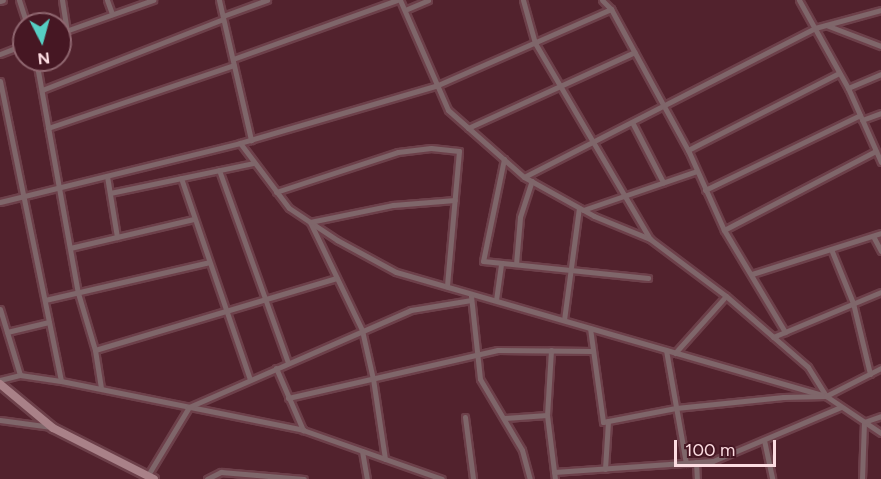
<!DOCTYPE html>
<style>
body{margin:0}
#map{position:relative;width:881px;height:479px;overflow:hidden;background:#52222d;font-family:Figtree,sans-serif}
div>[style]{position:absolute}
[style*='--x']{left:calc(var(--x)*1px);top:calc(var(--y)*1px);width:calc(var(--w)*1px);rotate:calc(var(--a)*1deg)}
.roads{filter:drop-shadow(2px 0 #6d404a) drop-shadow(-2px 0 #6d404a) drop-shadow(0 2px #6d404a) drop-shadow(0 -2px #6d404a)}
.street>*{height:5px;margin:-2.5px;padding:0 2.5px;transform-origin:2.5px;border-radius:2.5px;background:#7f666a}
.secondary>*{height:8px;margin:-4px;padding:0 4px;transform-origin:4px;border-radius:4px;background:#a98188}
span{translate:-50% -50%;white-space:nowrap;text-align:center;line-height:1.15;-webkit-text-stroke:6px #461723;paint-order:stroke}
.north{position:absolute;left:12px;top:12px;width:60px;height:60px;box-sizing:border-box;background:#461723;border:2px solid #8f666f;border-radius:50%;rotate:174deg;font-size:16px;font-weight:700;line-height:24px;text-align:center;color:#fcdce1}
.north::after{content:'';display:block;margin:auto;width:21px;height:27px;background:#56cec3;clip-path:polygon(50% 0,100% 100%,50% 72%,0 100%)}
.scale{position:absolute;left:674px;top:440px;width:102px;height:27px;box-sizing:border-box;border:3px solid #fcdce1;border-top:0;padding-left:8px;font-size:18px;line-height:21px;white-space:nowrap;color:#fcdce1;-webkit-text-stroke:4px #461723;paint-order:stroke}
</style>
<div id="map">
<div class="roads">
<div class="street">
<div style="--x:19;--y:0;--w:25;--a:72"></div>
<div style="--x:62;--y:0;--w:30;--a:81"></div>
<div style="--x:107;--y:0;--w:15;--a:70"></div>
<div style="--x:219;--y:0;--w:144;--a:77.1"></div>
<div style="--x:400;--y:0;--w:120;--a:66.4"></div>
<div style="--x:448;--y:110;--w:101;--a:41.4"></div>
<div style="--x:524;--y:177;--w:80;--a:29.1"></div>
<div style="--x:594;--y:216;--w:61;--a:22.3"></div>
<div style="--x:650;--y:239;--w:95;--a:36.9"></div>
<div style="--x:726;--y:296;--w:108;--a:40.9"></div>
<div style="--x:808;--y:367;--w:34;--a:58"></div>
<div style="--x:523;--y:0;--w:45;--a:74.4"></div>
<div style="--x:535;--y:43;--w:227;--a:59.6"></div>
<div style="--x:602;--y:0;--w:13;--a:45"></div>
<div style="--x:611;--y:9;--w:161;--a:61.4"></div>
<div style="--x:688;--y:150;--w:88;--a:65.8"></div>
<div style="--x:724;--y:230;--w:119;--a:59.1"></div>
<div style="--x:799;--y:0;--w:101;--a:60.9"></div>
<div style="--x:848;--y:88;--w:81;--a:66"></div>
<div style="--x:0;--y:1;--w:3;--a:-18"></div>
<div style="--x:405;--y:10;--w:25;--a:-23"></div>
<div style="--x:223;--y:16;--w:47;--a:-20"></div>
<div style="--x:826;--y:25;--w:59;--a:20.9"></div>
<div style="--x:60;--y:33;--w:99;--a:-19.5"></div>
<div style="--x:0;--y:54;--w:26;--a:-21"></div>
<div style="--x:233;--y:59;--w:174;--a:-19.8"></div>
<div style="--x:36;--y:60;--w:237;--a:79.8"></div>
<div style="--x:78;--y:293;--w:59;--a:73.4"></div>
<div style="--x:95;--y:350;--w:39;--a:81"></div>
<div style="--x:0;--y:81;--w:306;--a:78.5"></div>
<div style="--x:848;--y:88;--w:36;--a:-23"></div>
<div style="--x:42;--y:90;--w:194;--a:-21.4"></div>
<div style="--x:862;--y:120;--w:20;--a:-20"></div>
<div style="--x:632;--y:122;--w:68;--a:62.7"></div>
<div style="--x:48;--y:128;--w:196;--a:-18.7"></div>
<div style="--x:468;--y:128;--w:183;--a:-24.5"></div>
<div style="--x:240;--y:143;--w:81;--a:53"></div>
<div style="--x:289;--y:208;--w:58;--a:33.7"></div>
<div style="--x:337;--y:240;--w:67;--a:28.5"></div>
<div style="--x:396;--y:272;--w:448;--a:16.1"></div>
<div style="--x:826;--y:396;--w:66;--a:33.9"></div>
<div style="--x:688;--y:150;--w:169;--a:-27"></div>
<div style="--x:504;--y:159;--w:104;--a:101.6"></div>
<div style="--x:483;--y:261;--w:166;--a:5.9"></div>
<div style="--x:219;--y:170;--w:205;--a:70.3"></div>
<div style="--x:107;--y:176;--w:62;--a:80.7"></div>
<div style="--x:524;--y:177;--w:327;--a:-27.1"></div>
<div style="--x:815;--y:28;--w:68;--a:-15.3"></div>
<div style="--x:181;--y:178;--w:213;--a:71.1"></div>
<div style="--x:705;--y:190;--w:172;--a:-25.8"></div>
<div style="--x:276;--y:192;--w:128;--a:-18.2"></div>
<div style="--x:398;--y:152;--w:33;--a:-7"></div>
<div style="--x:431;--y:148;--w:28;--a:6"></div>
<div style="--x:459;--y:151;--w:136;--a:95.1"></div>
<div style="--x:110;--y:193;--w:146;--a:-11.8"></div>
<div style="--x:0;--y:202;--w:247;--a:-13.8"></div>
<div style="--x:240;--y:143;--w:206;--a:-16.3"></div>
<div style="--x:438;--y:85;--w:189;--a:-23.7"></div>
<div style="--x:583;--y:210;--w:120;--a:-18.9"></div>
<div style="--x:724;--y:230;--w:171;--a:-27.5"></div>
<div style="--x:873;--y:236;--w:17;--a:62"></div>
<div style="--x:70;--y:248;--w:127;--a:-13.2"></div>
<div style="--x:831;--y:249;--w:58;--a:67.8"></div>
<div style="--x:853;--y:303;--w:73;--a:76.5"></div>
<div style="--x:516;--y:264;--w:47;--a:-85.1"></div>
<div style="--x:520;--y:217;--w:38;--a:-72"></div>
<div style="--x:752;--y:274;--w:135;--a:-17.6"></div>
<div style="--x:471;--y:296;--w:83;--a:83.8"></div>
<div style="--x:480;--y:379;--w:82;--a:59.4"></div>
<div style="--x:522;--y:450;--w:30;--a:75"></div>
<div style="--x:45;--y:300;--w:168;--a:-13"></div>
<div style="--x:496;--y:300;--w:37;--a:-82"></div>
<div style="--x:0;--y:309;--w:69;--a:73.1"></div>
<div style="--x:564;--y:320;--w:113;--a:-82.4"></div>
<div style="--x:590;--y:328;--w:95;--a:82.1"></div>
<div style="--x:603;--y:422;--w:74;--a:-10.9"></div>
<div style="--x:676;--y:408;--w:108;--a:-5.9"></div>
<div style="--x:783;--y:397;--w:43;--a:-1.3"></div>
<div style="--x:826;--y:396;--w:62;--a:-27"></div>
<div style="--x:7;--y:332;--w:43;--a:-13.4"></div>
<div style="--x:773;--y:337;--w:117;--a:-22.6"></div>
<div style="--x:95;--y:350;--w:252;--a:-16.6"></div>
<div style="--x:551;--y:350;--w:65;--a:93.5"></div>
<div style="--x:547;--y:415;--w:64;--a:82.9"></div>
<div style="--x:666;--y:350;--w:115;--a:80"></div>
<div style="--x:675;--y:353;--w:76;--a:-48.2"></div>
<div style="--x:276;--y:368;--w:68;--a:66.5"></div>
<div style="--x:0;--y:380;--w:21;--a:-14"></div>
<div style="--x:20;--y:375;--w:41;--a:8.3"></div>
<div style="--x:61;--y:381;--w:247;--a:11.4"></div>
<div style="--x:303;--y:430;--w:147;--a:19.4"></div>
<div style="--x:288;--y:398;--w:215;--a:-12.9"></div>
<div style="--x:498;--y:350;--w:95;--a:0.6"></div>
<div style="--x:465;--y:417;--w:63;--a:82.6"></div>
<div style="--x:505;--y:418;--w:42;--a:-4.1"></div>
<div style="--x:0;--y:420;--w:52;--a:7.7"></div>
<div style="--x:764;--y:440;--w:40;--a:78"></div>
<div style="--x:362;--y:451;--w:28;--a:80"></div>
<div style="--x:385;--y:459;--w:81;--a:-98.5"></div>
<div style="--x:373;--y:379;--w:50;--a:-102.7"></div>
<div style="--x:362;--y:330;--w:120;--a:-115.7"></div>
<div style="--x:310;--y:222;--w:85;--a:-11.6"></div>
<div style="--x:393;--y:205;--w:62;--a:-4.6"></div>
<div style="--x:696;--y:462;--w:17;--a:87"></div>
<div style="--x:605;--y:469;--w:48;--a:-86.4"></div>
<div style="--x:554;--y:472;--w:159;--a:-4"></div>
<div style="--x:713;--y:461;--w:139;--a:-22.9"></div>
<div style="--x:148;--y:475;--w:79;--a:-58.9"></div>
<div style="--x:189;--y:407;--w:242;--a:-23.6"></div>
<div style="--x:411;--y:310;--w:61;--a:-9.5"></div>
<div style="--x:207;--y:479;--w:16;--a:-27"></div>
<div style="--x:221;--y:472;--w:83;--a:4.8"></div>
<div style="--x:862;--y:479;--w:57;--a:-88"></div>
<div style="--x:864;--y:422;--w:18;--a:-19"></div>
</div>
<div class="secondary">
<div style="--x:0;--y:384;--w:69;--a:39.7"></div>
<div style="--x:53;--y:428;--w:113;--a:26.8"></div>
</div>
</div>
<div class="north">N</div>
<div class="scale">100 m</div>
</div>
